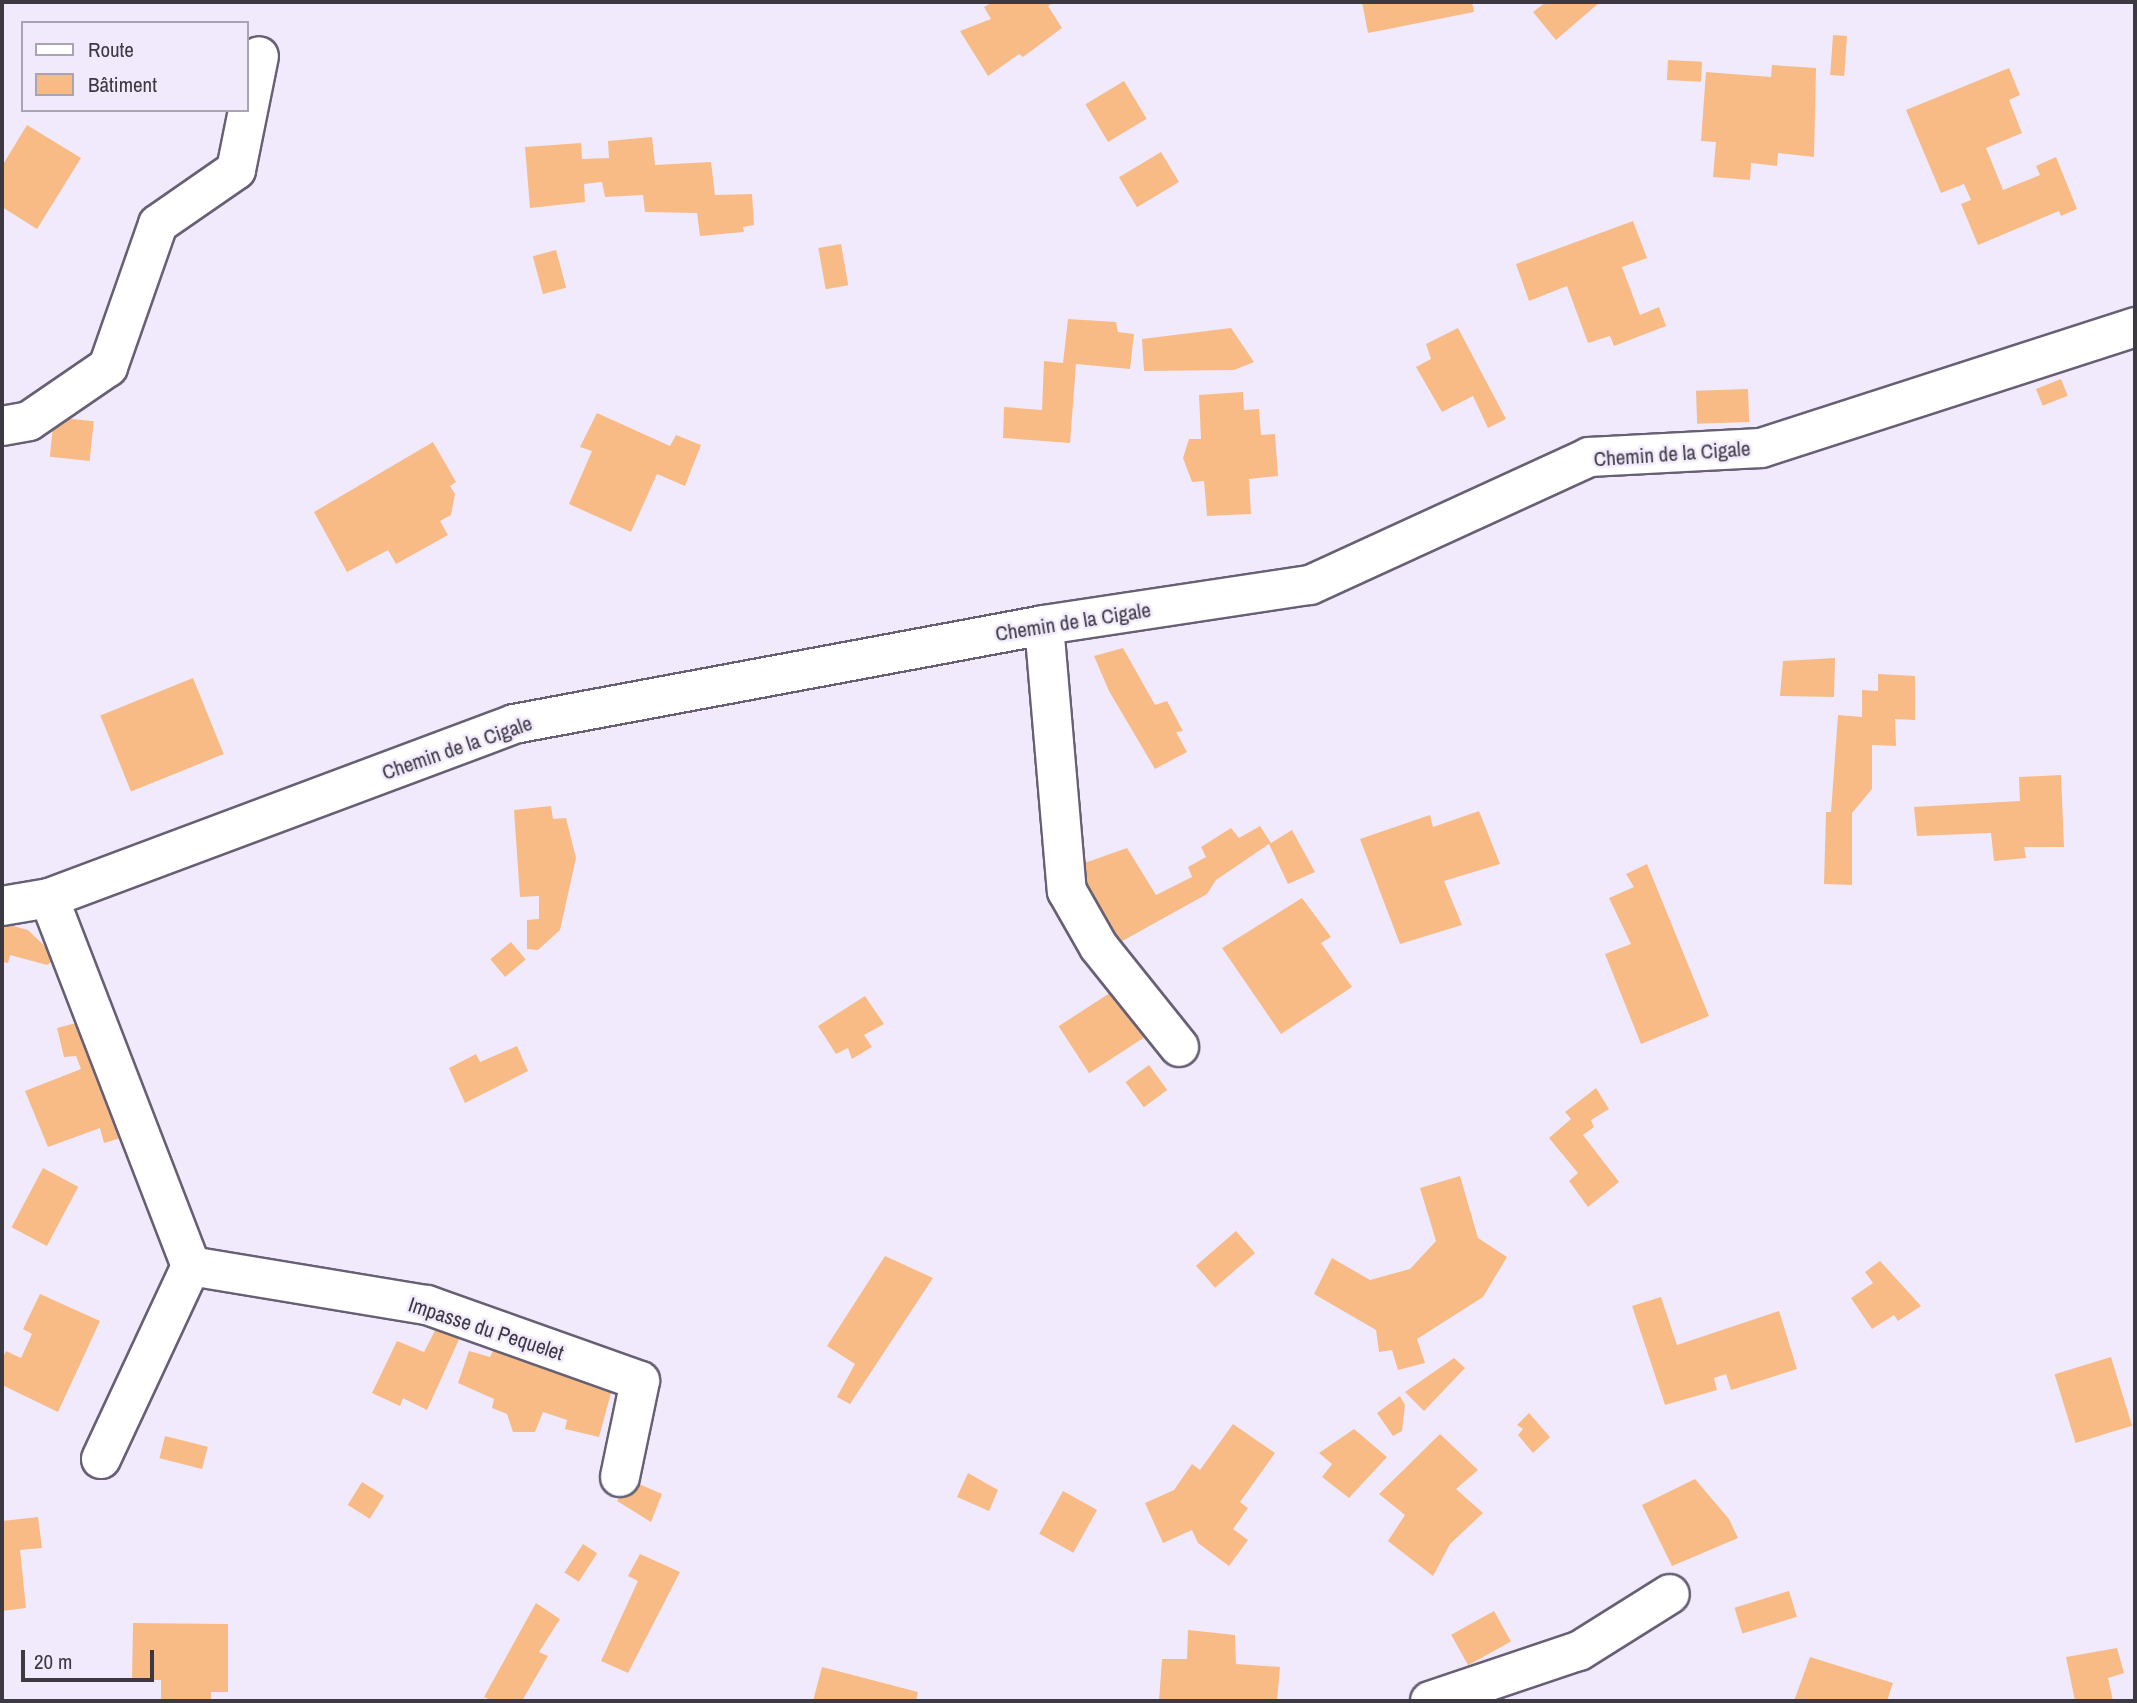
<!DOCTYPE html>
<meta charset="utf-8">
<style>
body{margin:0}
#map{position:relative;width:2137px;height:1703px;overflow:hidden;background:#f1eafd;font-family:"Archivo Narrow",sans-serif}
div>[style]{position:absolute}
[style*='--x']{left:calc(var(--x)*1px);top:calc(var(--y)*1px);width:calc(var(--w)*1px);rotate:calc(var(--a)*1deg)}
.building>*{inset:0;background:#f8bb86;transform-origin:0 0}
.roads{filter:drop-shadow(2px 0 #676074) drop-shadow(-2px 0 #676074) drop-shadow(0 2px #676074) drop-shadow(0 -2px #676074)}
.minor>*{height:38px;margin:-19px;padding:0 19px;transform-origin:19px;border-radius:19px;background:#fff}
span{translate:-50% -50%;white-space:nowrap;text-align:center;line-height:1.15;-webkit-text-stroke:5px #f1eafd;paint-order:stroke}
.street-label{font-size:21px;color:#3c3942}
.frame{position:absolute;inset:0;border:4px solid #3c3942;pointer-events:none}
.legend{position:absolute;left:21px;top:21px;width:228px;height:91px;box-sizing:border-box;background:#f1eafd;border:2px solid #a9a3b2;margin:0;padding:9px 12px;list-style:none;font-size:21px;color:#3c3942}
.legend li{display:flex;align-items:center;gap:14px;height:35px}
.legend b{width:35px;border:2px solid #a9a3b2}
.scale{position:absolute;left:21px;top:1650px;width:133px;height:32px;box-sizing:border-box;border:4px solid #3c3942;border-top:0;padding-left:9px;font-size:21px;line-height:24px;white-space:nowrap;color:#3c3942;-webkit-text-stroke:5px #f1eafd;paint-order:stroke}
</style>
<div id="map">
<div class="building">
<div style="clip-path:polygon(993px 2px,1055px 2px,1048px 6px,1062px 28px,1023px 57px,1019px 54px,988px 76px,960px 31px,991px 19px,984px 7px)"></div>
<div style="clip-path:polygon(1362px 2px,1472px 2px,1474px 12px,1368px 33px)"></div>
<div style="clip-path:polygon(1546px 2px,1600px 2px,1556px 40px,1533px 12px)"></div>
<div style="left:1833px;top:35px;width:14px;height:40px;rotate:4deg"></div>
<div style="left:1668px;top:60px;width:34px;height:20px;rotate:3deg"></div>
<div style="clip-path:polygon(1772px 65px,1816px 68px,1814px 157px,1778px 153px,1777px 166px,1751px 163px,1750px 180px,1713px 177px,1716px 142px,1701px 141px,1706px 72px,1771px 77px)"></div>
<div style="clip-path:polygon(2009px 68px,2020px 95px,2009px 100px,2022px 133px,1986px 148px,2003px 190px,2040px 175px,2036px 166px,2056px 157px,2077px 209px,2061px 216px,2059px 211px,1978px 245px,1961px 204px,1971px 200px,1964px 184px,1941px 193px,1906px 110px)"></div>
<div style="left:1124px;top:81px;width:44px;height:45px;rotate:59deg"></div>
<div style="clip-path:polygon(27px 125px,81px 158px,37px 229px,2px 207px,2px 166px)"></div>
<div style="clip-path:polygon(652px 137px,655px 165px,711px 162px,715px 195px,752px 194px,754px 225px,743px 227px,744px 232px,700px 236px,697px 213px,645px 212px,643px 195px,605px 197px,602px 182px,584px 184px,585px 202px,530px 208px,525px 147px,581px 143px,582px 159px,609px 158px,608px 141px)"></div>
<div style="left:1161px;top:152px;width:35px;height:49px;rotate:59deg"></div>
<div style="clip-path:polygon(1633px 221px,1647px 258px,1622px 267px,1640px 315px,1659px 307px,1666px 326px,1614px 346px,1610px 336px,1588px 343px,1567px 286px,1529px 301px,1516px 264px)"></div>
<div style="left:841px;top:244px;width:42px;height:23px;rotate:80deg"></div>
<div style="left:556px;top:250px;width:39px;height:24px;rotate:75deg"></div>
<div style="clip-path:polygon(1068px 319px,1116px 322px,1118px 332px,1134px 334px,1130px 369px,1076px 364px,1070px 443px,1003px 438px,1004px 407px,1042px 410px,1044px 361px,1063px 363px)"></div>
<div style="clip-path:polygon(1231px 328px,1254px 362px,1234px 370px,1144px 371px,1142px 339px)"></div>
<div style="clip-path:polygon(1458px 328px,1506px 419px,1488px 428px,1473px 396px,1442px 412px,1416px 367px,1431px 359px,1426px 344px)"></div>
<div style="left:2061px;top:379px;width:18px;height:27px;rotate:68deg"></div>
<div style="left:1748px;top:389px;width:33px;height:52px;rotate:88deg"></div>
<div style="clip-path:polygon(1243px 392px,1244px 410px,1259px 409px,1261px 435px,1275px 434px,1278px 476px,1249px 479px,1251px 514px,1207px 516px,1204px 481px,1192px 482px,1183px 458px,1189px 439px,1201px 439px,1199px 395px)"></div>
<div style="clip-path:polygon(597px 413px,670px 446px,676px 435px,701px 445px,685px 486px,657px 474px,631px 532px,569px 504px,592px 451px,580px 447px)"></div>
<div style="left:54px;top:417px;width:40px;height:40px;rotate:6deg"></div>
<div style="clip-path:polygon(433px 442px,456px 482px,450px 486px,455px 494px,451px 515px,440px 521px,448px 535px,396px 564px,388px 550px,347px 572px,314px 512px)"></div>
<div style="clip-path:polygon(1123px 648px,1155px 705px,1167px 701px,1183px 731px,1176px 732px,1187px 752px,1155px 769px,1109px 691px,1094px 656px)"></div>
<div style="clip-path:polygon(1835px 658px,1834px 697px,1780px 696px,1783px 661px)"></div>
<div style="clip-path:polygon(1878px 674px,1915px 676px,1915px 720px,1895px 719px,1896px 746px,1872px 745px,1872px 789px,1852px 813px,1852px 885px,1824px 884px,1826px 812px,1831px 812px,1838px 715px,1862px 717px,1862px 690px,1878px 691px)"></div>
<div style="left:193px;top:678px;width:82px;height:100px;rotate:68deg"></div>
<div style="clip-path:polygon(2061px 775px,2064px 847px,2024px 847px,2026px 858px,1994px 861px,1991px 833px,1917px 836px,1914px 807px,2020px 801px,2019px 777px)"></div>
<div style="clip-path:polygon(551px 806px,553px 819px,566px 818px,576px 858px,560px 930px,538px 950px,527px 949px,527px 920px,539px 919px,539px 896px,520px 897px,514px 810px)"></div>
<div style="clip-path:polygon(1479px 811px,1500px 864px,1444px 881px,1462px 925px,1400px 944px,1360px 839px,1430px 815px,1433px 827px)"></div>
<div style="clip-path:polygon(1260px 826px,1271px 843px,1292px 830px,1315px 872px,1288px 884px,1269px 844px,1216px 880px,1207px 894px,1117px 944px,1076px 866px,1127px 848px,1156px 895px,1192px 877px,1188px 867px,1206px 857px,1201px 847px,1231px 828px,1239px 838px)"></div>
<div style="clip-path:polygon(1647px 864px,1709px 1016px,1641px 1044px,1605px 954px,1631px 944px,1609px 898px,1634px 887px,1626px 874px)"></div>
<div style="clip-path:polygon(1302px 898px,1331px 937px,1321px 943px,1352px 987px,1281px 1034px,1222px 948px)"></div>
<div style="clip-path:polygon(2px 923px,28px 930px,57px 958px,47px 965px,10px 955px,8px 963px,2px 962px)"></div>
<div style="left:511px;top:942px;width:23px;height:27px;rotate:50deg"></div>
<div style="left:1119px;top:987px;width:56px;height:72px;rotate:57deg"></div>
<div style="clip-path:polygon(865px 996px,884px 1024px,864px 1035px,872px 1047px,852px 1059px,848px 1048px,836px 1054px,818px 1026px)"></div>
<div style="clip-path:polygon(80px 1022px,124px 1137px,104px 1143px,100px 1128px,48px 1147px,25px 1091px,81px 1069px,76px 1056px,64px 1057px,57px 1028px)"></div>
<div style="clip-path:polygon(517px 1046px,528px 1071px,465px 1103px,449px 1068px,476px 1054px,480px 1062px)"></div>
<div style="left:1149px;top:1065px;width:31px;height:29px;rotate:54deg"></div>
<div style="clip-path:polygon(1596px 1088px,1609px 1109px,1591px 1120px,1594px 1127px,1583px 1135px,1619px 1182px,1588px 1207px,1569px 1181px,1578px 1173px,1549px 1138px,1571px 1119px,1565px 1112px)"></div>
<div style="left:43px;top:1168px;width:40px;height:67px;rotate:28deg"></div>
<div style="clip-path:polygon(1460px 1176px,1478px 1238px,1507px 1257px,1483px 1297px,1417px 1339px,1425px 1363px,1398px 1370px,1392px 1350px,1379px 1352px,1376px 1330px,1314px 1294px,1332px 1258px,1370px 1280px,1410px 1269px,1436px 1241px,1420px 1188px)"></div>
<div style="left:1236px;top:1231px;width:29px;height:53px;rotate:49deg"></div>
<div style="clip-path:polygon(885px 1256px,933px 1278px,850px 1404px,837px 1397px,855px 1364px,827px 1346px)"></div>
<div style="clip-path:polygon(1880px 1261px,1921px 1306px,1898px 1321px,1894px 1315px,1872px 1329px,1851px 1298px,1873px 1283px,1865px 1272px)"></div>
<div style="clip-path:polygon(40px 1294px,100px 1321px,58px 1412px,2px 1385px,2px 1360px,6px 1351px,21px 1358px,32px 1334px,23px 1329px)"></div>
<div style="clip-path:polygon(1661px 1297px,1677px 1345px,1779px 1311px,1797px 1369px,1731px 1390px,1726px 1374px,1714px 1378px,1717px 1390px,1665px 1405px,1632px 1306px)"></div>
<div style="clip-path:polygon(438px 1325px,461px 1335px,427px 1410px,403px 1398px,400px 1406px,372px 1393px,397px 1341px,424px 1352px)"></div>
<div style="clip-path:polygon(494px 1349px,611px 1393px,599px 1437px,565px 1429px,567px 1420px,543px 1412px,535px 1432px,513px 1432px,507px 1414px,492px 1408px,494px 1399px,458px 1383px,469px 1351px,490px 1357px)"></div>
<div style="left:2111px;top:1357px;width:72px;height:59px;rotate:73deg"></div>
<div style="clip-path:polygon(1454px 1358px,1465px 1368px,1424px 1411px,1405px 1392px)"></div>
<div style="clip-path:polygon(1400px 1396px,1405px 1405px,1402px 1431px,1393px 1436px,1377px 1413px)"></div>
<div style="clip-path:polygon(1529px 1413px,1550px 1437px,1533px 1453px,1518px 1435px,1523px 1429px,1517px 1425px)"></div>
<div style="clip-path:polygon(1233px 1424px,1275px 1453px,1240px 1502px,1248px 1508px,1233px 1529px,1248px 1540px,1229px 1566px,1198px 1543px,1192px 1530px,1163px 1543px,1145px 1503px,1174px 1490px,1192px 1464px,1200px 1470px)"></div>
<div style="clip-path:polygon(1354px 1429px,1387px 1457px,1349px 1498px,1322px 1477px,1332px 1464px,1319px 1453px)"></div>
<div style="clip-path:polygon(1440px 1434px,1478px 1470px,1456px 1489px,1483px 1513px,1450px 1544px,1433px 1576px,1388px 1541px,1405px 1515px,1379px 1494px)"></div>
<div style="left:165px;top:1436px;width:44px;height:23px;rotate:14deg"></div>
<div style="clip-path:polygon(968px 1473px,998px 1490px,989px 1511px,957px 1497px)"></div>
<div style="clip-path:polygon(1695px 1479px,1729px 1519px,1738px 1538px,1672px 1566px,1642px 1505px)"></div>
<div style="clip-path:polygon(630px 1480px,662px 1494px,651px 1522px,617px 1501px)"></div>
<div style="left:362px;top:1482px;width:26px;height:27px;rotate:32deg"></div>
<div style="left:1063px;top:1491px;width:39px;height:49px;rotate:29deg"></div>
<div style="clip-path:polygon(38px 1517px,42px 1548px,20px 1550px,26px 1608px,2px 1611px,2px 1521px)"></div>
<div style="left:583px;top:1544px;width:17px;height:34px;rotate:33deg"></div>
<div style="clip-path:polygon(640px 1554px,680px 1572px,628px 1673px,601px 1661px,638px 1581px,628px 1576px)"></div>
<div style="left:1789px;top:1591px;width:27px;height:57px;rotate:73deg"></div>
<div style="clip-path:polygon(536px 1603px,560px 1619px,539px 1652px,548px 1656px,522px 1701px,493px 1701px,484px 1697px)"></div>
<div style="left:1494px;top:1611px;width:35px;height:49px;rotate:61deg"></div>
<div style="clip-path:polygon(133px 1623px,228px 1624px,228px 1692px,211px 1692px,211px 1701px,161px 1701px,161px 1680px,132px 1680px)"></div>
<div style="clip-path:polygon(1188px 1630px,1235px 1635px,1236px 1664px,1280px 1667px,1277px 1701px,1159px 1701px,1162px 1659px,1187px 1659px)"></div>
<div style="clip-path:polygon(2117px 1648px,2124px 1673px,2108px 1678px,2113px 1701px,2075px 1701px,2066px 1657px)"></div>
<div style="clip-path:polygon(1810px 1657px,1893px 1683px,1887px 1701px,1794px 1701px)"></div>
<div style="clip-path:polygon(822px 1667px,918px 1692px,916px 1701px,813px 1701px)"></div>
</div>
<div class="roads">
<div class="minor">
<div style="--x:2;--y:426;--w:27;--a:-10"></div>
<div style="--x:29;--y:421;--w:96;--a:-34.4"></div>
<div style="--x:108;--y:367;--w:151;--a:-70.7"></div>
<div style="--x:158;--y:224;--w:95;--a:-34.7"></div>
<div style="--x:236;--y:170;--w:116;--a:-78.6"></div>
<div style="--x:1044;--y:625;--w:267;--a:85.1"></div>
<div style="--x:1067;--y:891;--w:64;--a:60.3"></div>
<div style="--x:1099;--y:947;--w:128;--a:51.3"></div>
<div style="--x:49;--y:898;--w:394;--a:68.9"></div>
<div style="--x:191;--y:1266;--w:213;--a:115"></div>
<div style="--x:2;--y:906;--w:48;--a:-9.7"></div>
<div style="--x:49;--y:898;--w:496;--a:-20.5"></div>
<div style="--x:514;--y:724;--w:539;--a:-10.58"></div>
<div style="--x:1044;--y:625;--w:269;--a:-8.6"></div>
<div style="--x:1310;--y:585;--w:307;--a:-24.6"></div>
<div style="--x:1589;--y:457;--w:172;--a:-3"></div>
<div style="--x:1761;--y:448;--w:393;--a:-17.9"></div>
<div style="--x:191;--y:1266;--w:239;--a:9.4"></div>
<div style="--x:427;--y:1305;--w:226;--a:19.6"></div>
<div style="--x:640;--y:1381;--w:98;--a:101.8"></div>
<div style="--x:1430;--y:1701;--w:157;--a:-18.6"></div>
<div style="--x:1579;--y:1651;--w:107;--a:-32.1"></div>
</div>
</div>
<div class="street-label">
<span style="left:1672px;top:454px;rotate:-4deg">Chemin de la Cigale</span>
<span style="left:1073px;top:622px;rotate:-9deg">Chemin de la Cigale</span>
<span style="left:457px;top:748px;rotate:-19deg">Chemin de la Cigale</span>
<span style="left:486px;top:1329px;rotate:18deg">Impasse du Pequelet</span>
</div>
<div class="frame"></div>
<ul class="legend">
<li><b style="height:9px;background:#fff"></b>Route</li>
<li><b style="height:19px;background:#f8bb86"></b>Bâtiment</li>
</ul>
<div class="scale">20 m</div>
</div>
